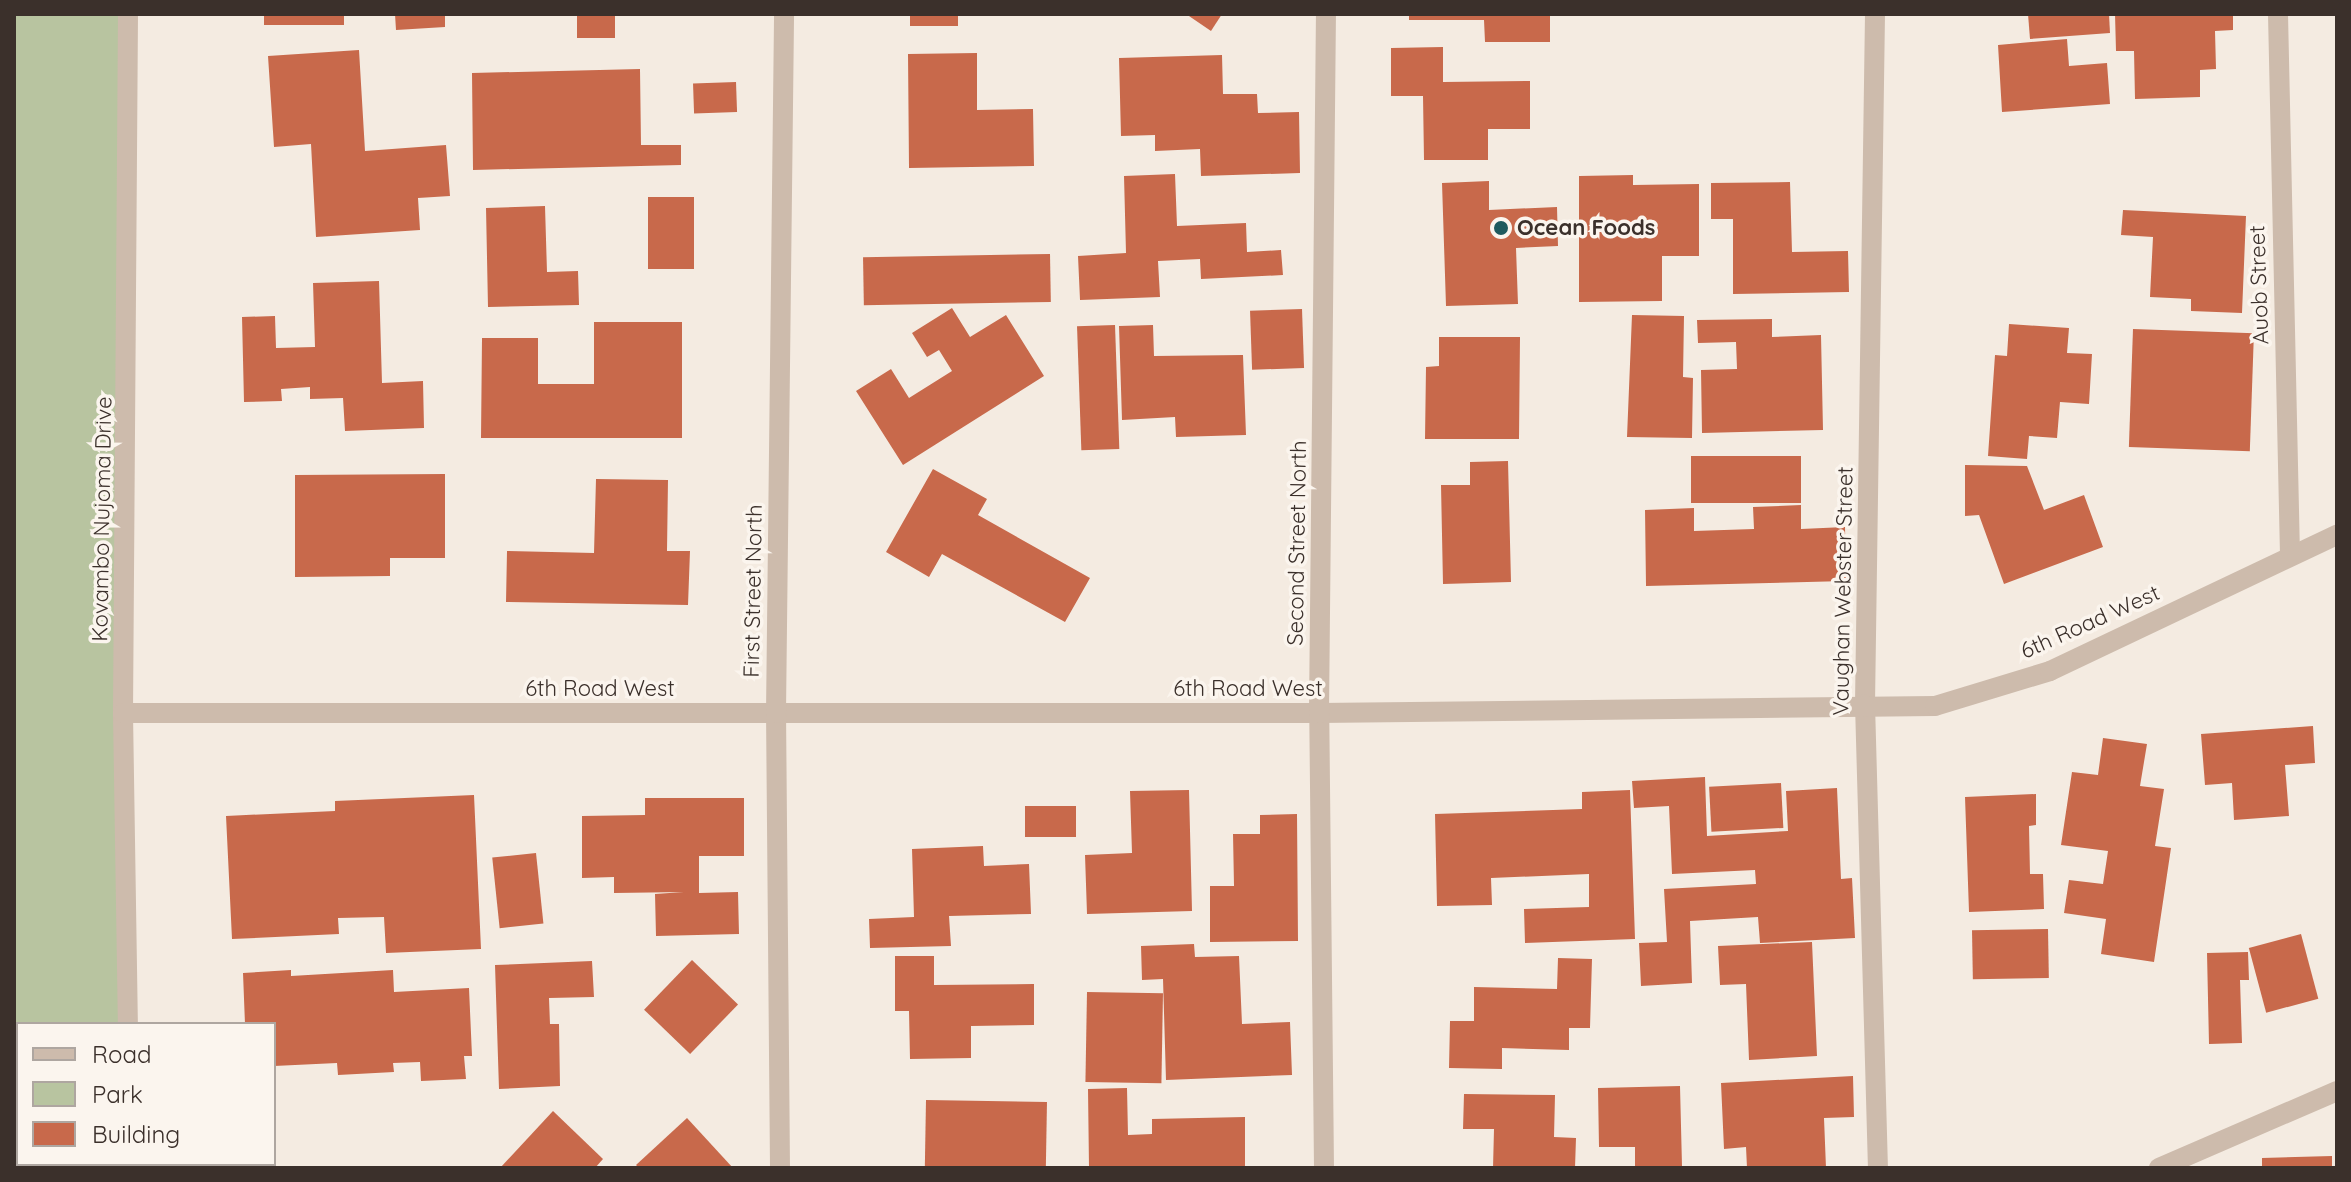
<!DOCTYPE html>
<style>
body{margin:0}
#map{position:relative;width:2351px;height:1182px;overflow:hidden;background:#f4ebe1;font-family:Quicksand,sans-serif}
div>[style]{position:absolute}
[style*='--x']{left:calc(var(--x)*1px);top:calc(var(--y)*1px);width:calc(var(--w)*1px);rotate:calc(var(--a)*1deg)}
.green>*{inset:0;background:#b8c4a0}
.building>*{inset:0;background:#c8694b;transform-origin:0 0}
.minor>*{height:20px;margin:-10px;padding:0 10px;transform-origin:10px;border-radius:10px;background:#cdbbac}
.dots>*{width:22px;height:22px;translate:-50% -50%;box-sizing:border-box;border:4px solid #fbf5ee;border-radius:50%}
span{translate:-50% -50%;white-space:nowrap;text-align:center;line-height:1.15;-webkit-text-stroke:7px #fbf5ee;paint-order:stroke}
.poi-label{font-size:22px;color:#3b302b;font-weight:700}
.left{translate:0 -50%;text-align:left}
.street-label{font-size:22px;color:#3b302b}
.frame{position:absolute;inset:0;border:16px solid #3b302b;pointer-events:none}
.legend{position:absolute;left:16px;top:1022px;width:260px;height:144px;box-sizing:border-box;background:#fbf5ee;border:2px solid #aea6a0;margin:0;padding:10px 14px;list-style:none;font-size:24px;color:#3b302b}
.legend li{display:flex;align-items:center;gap:16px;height:40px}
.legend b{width:40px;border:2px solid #aea6a0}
</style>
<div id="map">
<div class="green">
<div style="clip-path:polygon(14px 14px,127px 14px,128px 1024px,18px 1024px,18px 1164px,130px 1168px,14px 1168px)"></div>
</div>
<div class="building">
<div style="left:264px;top:14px;width:80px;height:11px"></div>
<div style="clip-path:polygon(395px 14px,445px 14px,445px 27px,396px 30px)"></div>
<div style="left:577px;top:14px;width:38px;height:24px"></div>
<div style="left:910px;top:14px;width:48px;height:12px"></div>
<div style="clip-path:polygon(1186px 14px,1222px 14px,1211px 31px)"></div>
<div style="clip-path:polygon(1409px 14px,1550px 14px,1550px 42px,1485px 42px,1484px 20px,1409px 20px)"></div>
<div style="clip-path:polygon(2028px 14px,2109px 14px,2110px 33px,2030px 39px)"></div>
<div style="clip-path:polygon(2115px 14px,2233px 14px,2233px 30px,2215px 31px,2216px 69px,2200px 70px,2200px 97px,2135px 99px,2134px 51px,2116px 51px)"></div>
<div style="clip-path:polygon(2067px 39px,2069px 66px,2107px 63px,2110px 104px,2002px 112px,1998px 45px)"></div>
<div style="clip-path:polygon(1443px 47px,1443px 82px,1530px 81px,1530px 129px,1488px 129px,1488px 160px,1424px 160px,1423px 96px,1391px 96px,1391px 48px)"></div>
<div style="clip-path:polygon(359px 50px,365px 151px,446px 145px,450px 196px,418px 198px,420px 230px,316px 237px,311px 144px,274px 147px,268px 56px)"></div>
<div style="clip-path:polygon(977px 53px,977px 110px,1033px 109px,1034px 166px,909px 168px,908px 54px)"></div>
<div style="clip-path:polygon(1222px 55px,1223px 94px,1257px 94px,1258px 113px,1299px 112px,1300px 173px,1201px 176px,1200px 149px,1155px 151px,1155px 135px,1121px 136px,1119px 58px)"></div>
<div style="clip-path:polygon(640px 69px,641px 145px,681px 145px,681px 165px,473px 170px,472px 73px)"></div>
<div style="left:736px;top:82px;width:30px;height:43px;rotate:88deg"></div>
<div style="clip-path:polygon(1175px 174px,1177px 226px,1246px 223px,1247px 252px,1281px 250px,1283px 275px,1201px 279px,1200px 259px,1158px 261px,1160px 297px,1080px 300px,1078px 256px,1126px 253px,1124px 176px)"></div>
<div style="clip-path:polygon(1633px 175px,1633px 185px,1699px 184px,1699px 256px,1662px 256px,1662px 301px,1579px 302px,1579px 176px)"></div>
<div style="clip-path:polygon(1489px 181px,1489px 210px,1557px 207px,1558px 246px,1516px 248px,1518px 304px,1446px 306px,1442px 183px)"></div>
<div style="clip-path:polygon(1790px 182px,1792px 252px,1848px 251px,1849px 292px,1733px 294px,1733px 219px,1711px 219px,1711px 183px)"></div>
<div style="left:648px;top:197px;width:46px;height:72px"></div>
<div style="clip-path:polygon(545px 206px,547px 272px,578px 271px,579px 305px,488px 307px,486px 208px)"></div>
<div style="clip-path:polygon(2123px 210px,2246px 216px,2242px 313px,2191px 311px,2191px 299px,2150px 297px,2153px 237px,2121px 235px)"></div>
<div style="left:1050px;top:254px;width:48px;height:187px;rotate:89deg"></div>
<div style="clip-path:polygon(379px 281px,382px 383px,423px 381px,424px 428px,345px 431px,343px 398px,310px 399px,310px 387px,281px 389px,282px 401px,244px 402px,242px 317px,275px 316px,276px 348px,315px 347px,313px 283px)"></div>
<div style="clip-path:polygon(952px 308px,970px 337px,1006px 315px,1044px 376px,903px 465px,856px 391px,891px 369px,909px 398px,952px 371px,939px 350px,927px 357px,912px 333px)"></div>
<div style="left:1302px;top:309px;width:59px;height:52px;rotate:88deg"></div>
<div style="clip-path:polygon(1632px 315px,1684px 316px,1683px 377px,1693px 378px,1692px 438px,1627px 437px)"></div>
<div style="clip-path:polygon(1772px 319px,1772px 337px,1821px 335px,1823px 430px,1702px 433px,1701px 370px,1737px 369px,1736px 342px,1698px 343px,1697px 320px)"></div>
<div style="clip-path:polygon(594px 322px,682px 322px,682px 438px,481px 438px,482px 338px,538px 338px,538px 384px,594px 384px)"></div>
<div style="clip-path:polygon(2009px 324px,2069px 328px,2067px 353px,2092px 354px,2089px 404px,2060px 402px,2057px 438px,2029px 436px,2027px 459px,1988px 456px,1995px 355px,2007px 356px)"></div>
<div style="left:1115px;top:325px;width:124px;height:38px;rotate:88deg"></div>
<div style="clip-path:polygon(1153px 325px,1154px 356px,1243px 355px,1246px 435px,1176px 437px,1175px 417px,1122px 420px,1119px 326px)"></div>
<div style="left:2133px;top:329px;width:121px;height:118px;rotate:2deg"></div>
<div style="clip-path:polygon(1439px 337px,1520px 337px,1519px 439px,1425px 439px,1426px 367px,1439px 366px)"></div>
<div style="left:1801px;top:456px;width:47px;height:110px;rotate:90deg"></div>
<div style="clip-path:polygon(1508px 461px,1511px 582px,1443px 584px,1441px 485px,1470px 485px,1470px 462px)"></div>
<div style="clip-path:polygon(1965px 465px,2027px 466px,2044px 510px,2084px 495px,2103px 547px,2004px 584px,1979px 515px,1965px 516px)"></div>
<div style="clip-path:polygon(933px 469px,987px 499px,978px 515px,1090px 578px,1065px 622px,942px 554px,929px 577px,886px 552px)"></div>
<div style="clip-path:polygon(445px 474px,445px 558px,390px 558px,390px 576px,295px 577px,295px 475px)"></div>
<div style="clip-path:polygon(596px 479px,668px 480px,667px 551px,690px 551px,688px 605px,506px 602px,507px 551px,594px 553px)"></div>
<div style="clip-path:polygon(1801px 505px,1801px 529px,1845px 527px,1846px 581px,1646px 586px,1645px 510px,1694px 508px,1694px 531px,1754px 529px,1753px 507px)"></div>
<div style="clip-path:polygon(2313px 726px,2315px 763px,2285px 765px,2289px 816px,2234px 820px,2232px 783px,2205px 785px,2201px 734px)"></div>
<div style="clip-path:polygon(2103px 738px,2147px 744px,2140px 786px,2164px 789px,2155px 846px,2171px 848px,2154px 962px,2101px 954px,2106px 919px,2064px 913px,2069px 880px,2103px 884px,2108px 851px,2061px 845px,2072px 772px,2098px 775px)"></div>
<div style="clip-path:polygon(1705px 777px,1707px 836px,1788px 831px,1786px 791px,1837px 788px,1841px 879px,1852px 878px,1855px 938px,1760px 943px,1758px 917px,1690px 921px,1692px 983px,1641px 986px,1639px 943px,1667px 942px,1664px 889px,1756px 884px,1755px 870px,1672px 874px,1669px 806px,1634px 808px,1632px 781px)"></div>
<div style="left:1781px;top:783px;width:45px;height:72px;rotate:87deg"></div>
<div style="clip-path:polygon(1189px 790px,1192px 911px,1087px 914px,1085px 855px,1132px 853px,1130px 791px)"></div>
<div style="clip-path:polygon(1630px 790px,1635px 939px,1525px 943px,1524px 909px,1589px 907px,1589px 874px,1491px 878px,1492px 905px,1437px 906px,1435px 814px,1582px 809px,1582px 792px)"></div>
<div style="clip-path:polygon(2036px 794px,2036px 825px,2029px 826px,2030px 874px,2043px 874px,2044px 909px,1969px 912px,1965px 797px)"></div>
<div style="clip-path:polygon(474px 795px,481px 949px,386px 953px,384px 917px,338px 918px,339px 934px,232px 939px,226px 816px,335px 811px,335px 801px)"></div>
<div style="clip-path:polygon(645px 798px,744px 798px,744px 856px,699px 856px,699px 893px,738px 892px,739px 934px,656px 936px,655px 894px,684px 892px,614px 893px,614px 877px,582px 878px,582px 816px,645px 815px)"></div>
<div style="left:1076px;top:806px;width:31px;height:51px;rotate:90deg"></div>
<div style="clip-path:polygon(1297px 814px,1298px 941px,1210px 942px,1210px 886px,1234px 886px,1233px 834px,1260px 834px,1260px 815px)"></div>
<div style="clip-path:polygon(983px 846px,984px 866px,1029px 864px,1031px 914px,949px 916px,951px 946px,870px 948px,869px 919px,914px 917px,912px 849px)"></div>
<div style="left:536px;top:853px;width:71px;height:44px;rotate:84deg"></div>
<div style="left:2048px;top:929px;width:49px;height:76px;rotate:89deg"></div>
<div style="left:2301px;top:934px;width:67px;height:54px;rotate:75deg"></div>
<div style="clip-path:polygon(1812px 942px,1817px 1056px,1749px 1060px,1746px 984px,1720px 985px,1718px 946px)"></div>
<div style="clip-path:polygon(1194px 944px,1195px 957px,1239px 956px,1242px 1024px,1290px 1022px,1292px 1075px,1166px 1080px,1163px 979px,1142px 980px,1141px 946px)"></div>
<div style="clip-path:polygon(2248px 952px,2249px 980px,2240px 980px,2242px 1043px,2209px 1044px,2207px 953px)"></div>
<div style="clip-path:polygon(895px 956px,934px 956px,934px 985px,1034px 984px,1034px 1025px,971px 1026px,971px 1058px,910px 1059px,909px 1011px,895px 1011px)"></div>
<div style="clip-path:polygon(1558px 958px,1592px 959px,1590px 1028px,1569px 1028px,1569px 1050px,1502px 1048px,1502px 1069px,1449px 1068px,1450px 1021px,1474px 1021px,1474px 987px,1557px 989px)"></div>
<div style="left:692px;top:960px;width:64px;height:69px;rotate:44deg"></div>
<div style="clip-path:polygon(592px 961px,594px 997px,549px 998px,550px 1024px,559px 1024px,560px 1086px,499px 1089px,495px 965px)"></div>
<div style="clip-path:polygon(291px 970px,291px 976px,393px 970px,394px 992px,469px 988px,472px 1056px,464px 1056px,466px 1079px,421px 1081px,420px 1062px,393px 1063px,394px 1072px,338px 1075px,337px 1063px,274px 1066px,274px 1024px,245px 1024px,243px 973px)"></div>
<div style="left:1087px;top:992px;width:76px;height:90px;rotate:1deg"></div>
<div style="clip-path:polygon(1853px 1076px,1854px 1117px,1824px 1118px,1826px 1168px,1747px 1168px,1746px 1147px,1724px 1149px,1721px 1083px)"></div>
<div style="clip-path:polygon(1680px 1086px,1682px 1166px,1635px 1167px,1635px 1147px,1599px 1147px,1598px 1088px)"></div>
<div style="clip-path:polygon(1127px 1088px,1128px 1135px,1152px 1134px,1152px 1119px,1245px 1117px,1245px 1168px,1089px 1168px,1088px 1089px)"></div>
<div style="clip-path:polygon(1464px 1094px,1555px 1095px,1554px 1137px,1576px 1138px,1575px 1168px,1493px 1168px,1494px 1129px,1463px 1129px)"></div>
<div style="left:926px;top:1100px;width:121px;height:68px;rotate:1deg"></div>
<div style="clip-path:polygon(553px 1111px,603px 1159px,595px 1168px,500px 1168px)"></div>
<div style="clip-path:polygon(687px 1118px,733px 1168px,639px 1168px,636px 1165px)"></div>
<div style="clip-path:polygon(2332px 1156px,2332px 1168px,2262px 1168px,2262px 1158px)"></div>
</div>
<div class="minor">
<div style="--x:128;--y:14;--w:699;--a:90.41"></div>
<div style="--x:123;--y:713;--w:311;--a:89.1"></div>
<div style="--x:1875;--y:14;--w:690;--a:90.83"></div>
<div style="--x:1865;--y:704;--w:464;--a:88.4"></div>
<div style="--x:2278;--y:14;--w:541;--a:88.73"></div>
<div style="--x:123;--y:713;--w:1196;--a:0"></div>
<div style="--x:1319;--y:713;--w:616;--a:-0.65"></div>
<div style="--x:1935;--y:706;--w:120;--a:-16.9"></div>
<div style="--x:2050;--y:671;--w:318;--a:-25.4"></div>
<div style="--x:130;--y:1164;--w:4;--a:90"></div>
<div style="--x:780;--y:1168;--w:455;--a:-90.5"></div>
<div style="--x:776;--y:713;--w:699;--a:-89.34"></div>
<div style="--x:1324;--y:1168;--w:455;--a:-90.6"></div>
<div style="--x:1319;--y:713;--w:699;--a:-89.43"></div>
<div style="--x:2159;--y:1168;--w:194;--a:-23.4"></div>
</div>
<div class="dots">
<div style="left:1501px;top:228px;background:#1f5a5e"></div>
</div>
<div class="poi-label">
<span class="left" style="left:1517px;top:228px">Ocean Foods</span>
</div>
<div class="street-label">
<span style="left:2259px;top:285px;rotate:-92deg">Auob Street</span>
<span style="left:102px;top:519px;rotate:-89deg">Kovambo Nujoma Drive</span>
<span style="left:1297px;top:543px;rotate:-89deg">Second Street North</span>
<span style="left:753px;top:591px;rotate:-89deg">First Street North</span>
<span style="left:1843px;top:591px;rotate:-89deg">Vaughan Webster Street</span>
<span style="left:2090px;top:622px;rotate:-24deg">6th Road West</span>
<span style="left:600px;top:689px">6th Road West</span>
<span style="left:1248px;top:689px">6th Road West</span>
</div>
<div class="frame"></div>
<ul class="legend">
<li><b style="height:10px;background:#cdbbac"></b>Road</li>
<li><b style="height:22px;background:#b8c4a0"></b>Park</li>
<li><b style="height:22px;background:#c8694b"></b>Building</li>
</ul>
</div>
